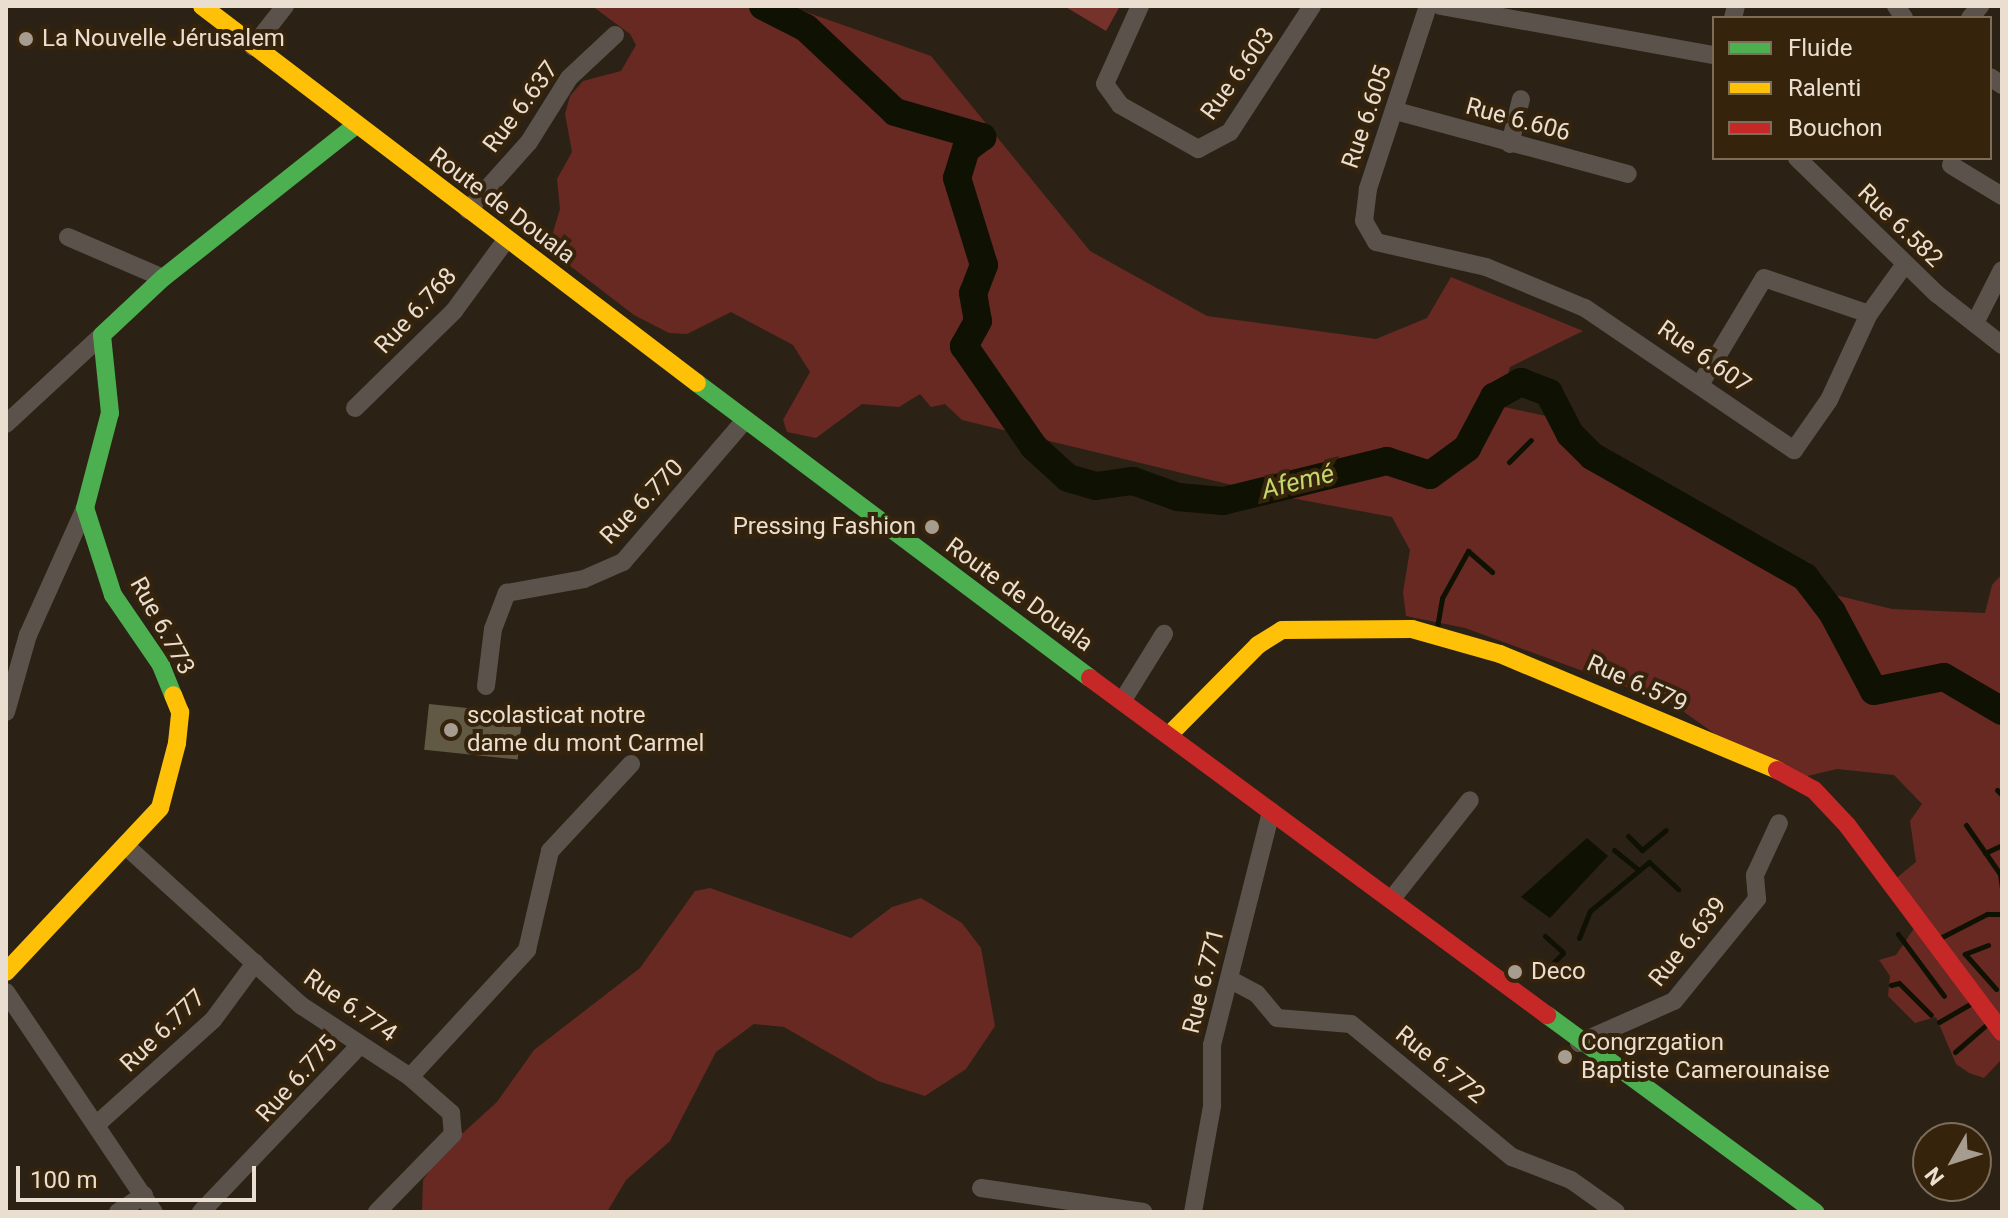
<!DOCTYPE html>
<meta charset="utf-8">
<style>
body{margin:0}
#map{position:relative;width:2008px;height:1218px;overflow:hidden;background:#2b2215;font-family:Roboto,sans-serif}
div>[style]{position:absolute}
[style*='--x']{left:calc(var(--x)*1px);top:calc(var(--y)*1px);width:calc(var(--w)*1px);rotate:calc(var(--a)*1deg)}
.green>*{inset:0;background:#682922}
.forest>*{inset:0;background:#74322b}
.water>*{inset:0;background:#0f1102}
.stream>*{height:5px;margin:-2.5px;padding:0 2.5px;transform-origin:2.5px;border-radius:2.5px;background:#0f1102}
.river>*{height:28px;margin:-14px;padding:0 14px;transform-origin:14px;border-radius:14px;background:#0f1102}
.building>*{inset:0;background:#615944;transform-origin:0 0}
.street>*{height:18px;margin:-9px;padding:0 9px;transform-origin:9px;border-radius:9px;background:#5b534b}
.fast>*{height:18px;margin:-9px;padding:0 9px;transform-origin:9px;border-radius:9px;background:#4caf50}
.slow>*{height:18px;margin:-9px;padding:0 9px;transform-origin:9px;border-radius:9px;background:#ffc107}
.jam>*{height:18px;margin:-9px;padding:0 9px;transform-origin:9px;border-radius:9px;background:#c62828}
.dots>*{width:22px;height:22px;translate:-50% -50%;box-sizing:border-box;border:4px solid #35230b;border-radius:50%}
span{translate:-50% -50%;white-space:nowrap;text-align:center;line-height:1.15;-webkit-text-stroke:8px #35230b;paint-order:stroke}
.poi-label{font-size:24px;color:#e9ded0}
.left{translate:0 -50%;text-align:left}
.right{translate:-100% -50%;text-align:right}
.street-label{font-size:24px;color:#e9ded0}
.water-label{font-size:26px;color:#c4d76b;font-style:italic}
.frame{position:absolute;inset:0;border:8px solid #e9ded0;pointer-events:none}
.legend{position:absolute;left:1712px;top:16px;width:280px;height:144px;box-sizing:border-box;background:#35230b;border:2px solid #7d6e5a;margin:0;padding:10px 14px;list-style:none;font-size:24px;color:#e9ded0}
.legend li{display:flex;align-items:center;gap:16px;height:40px}
.legend b{width:40px;border:2px solid #7d6e5a}
.north{position:absolute;left:1912px;top:1122px;width:80px;height:80px;box-sizing:border-box;background:#35230b;border:2px solid #7d6e5a;border-radius:50%;rotate:231deg;font-size:22px;font-weight:700;line-height:32px;text-align:center;color:#e9ded0}
.north::after{content:'';display:block;margin:auto;width:28px;height:36px;background:#a69c8f;clip-path:polygon(50% 0,100% 100%,50% 72%,0 100%)}
.scale{position:absolute;left:16px;top:1166px;width:240px;height:36px;box-sizing:border-box;border:4px solid #e9ded0;border-top:0;padding-left:10px;font-size:24px;line-height:28px;white-space:nowrap;color:#e9ded0;-webkit-text-stroke:6px #35230b;paint-order:stroke}
</style>
<div id="map">
<div class="green">
<div style="clip-path:polygon(592px 6px,789px 6px,931px 56px,1090px 251px,1207px 316px,1376px 339px,1427px 318px,1451px 277px,1583px 331px,1510px 367px,1499px 406px,1546px 416px,1588px 462px,1799px 586px,1892px 609px,1985px 613px,1992px 585px,2002px 574px,2002px 1059px,1984px 1078px,1969px 1073px,1956px 1064px,1936px 1017px,1915px 1023px,1888px 996px,1890px 976px,1879px 960px,1896px 955px,1917px 924px,1888px 885px,1916px 862px,1910px 821px,1922px 804px,1894px 775px,1837px 769px,1782px 782px,1673px 704px,1465px 628px,1406px 616px,1403px 592px,1410px 550px,1392px 517px,1265px 493px,962px 420px,945px 404px,931px 407px,920px 394px,899px 407px,862px 404px,816px 438px,787px 432px,783px 420px,810px 372px,793px 345px,731px 312px,687px 334px,669px 333px,634px 315px,548px 249px,560px 209px,557px 179px,572px 152px,565px 114px,570px 96px,583px 81px,621px 71px,636px 45px,630px 34px)"></div>
<div style="clip-path:polygon(710px 888px,851px 938px,892px 907px,921px 898px,962px 923px,981px 948px,995px 1026px,966px 1069px,925px 1096px,878px 1081px,784px 1027px,754px 1024px,716px 1052px,670px 1141px,626px 1180px,607px 1212px,422px 1212px,423px 1180px,442px 1152px,497px 1102px,534px 1050px,640px 968px,695px 891px)"></div>
</div>
<div class="forest">
<div style="clip-path:polygon(1064px 6px,1120px 6px,1106px 31px)"></div>
</div>
<div class="water">
<div style="clip-path:polygon(1587px 838px,1608px 856px,1550px 918px,1521px 897px)"></div>
</div>
<div class="stream">
<div style="--x:1509;--y:462;--w:31;--a:-45"></div>
<div style="--x:1437;--y:627;--w:29;--a:-80"></div>
<div style="--x:1442;--y:598;--w:54;--a:-61"></div>
<div style="--x:1468;--y:551;--w:32;--a:41"></div>
<div style="--x:1997;--y:790;--w:7;--a:45"></div>
<div style="--x:1966;--y:825;--w:60;--a:55.2"></div>
<div style="--x:2000;--y:874;--w:14;--a:82"></div>
<div style="--x:1628;--y:836;--w:20;--a:45"></div>
<div style="--x:1642;--y:850;--w:31;--a:-40"></div>
<div style="--x:1614;--y:850;--w:32;--a:39"></div>
<div style="--x:1985;--y:853;--w:19;--a:-25"></div>
<div style="--x:1898;--y:934;--w:77;--a:53.4"></div>
<div style="--x:1545;--y:936;--w:24;--a:42"></div>
<div style="--x:1579;--y:938;--w:29;--a:-68"></div>
<div style="--x:1590;--y:911;--w:77;--a:-39.7"></div>
<div style="--x:1649;--y:862;--w:40;--a:43"></div>
<div style="--x:1940;--y:938;--w:53;--a:-27.1"></div>
<div style="--x:1987;--y:914;--w:14;--a:0"></div>
<div style="--x:1988;--y:945;--w:25;--a:159"></div>
<div style="--x:1965;--y:954;--w:47;--a:48.5"></div>
<div style="--x:1538;--y:978;--w:35;--a:-45"></div>
<div style="--x:1891;--y:985;--w:8;--a:-14"></div>
<div style="--x:1899;--y:983;--w:45;--a:45"></div>
<div style="--x:1939;--y:1022;--w:36;--a:-30"></div>
<div style="--x:1955;--y:1052;--w:41;--a:-41.1"></div>
</div>
<div class="river">
<div style="--x:763;--y:6;--w:48;--a:27.1"></div>
<div style="--x:806;--y:28;--w:122;--a:43.3"></div>
<div style="--x:895;--y:112;--w:91;--a:16"></div>
<div style="--x:982;--y:137;--w:20;--a:143"></div>
<div style="--x:966;--y:149;--w:30;--a:107"></div>
<div style="--x:957;--y:178;--w:91;--a:72.8"></div>
<div style="--x:984;--y:265;--w:30;--a:111"></div>
<div style="--x:973;--y:293;--w:28;--a:80"></div>
<div style="--x:978;--y:321;--w:29;--a:119"></div>
<div style="--x:964;--y:346;--w:123;--a:55.3"></div>
<div style="--x:1034;--y:447;--w:46;--a:42.4"></div>
<div style="--x:1068;--y:478;--w:29;--a:16"></div>
<div style="--x:1096;--y:486;--w:37;--a:-8"></div>
<div style="--x:1133;--y:481;--w:48;--a:19.6"></div>
<div style="--x:1178;--y:497;--w:45;--a:5.1"></div>
<div style="--x:1223;--y:501;--w:169;--a:-13.7"></div>
<div style="--x:1387;--y:461;--w:45;--a:18"></div>
<div style="--x:1430;--y:475;--w:46;--a:-36.1"></div>
<div style="--x:1467;--y:448;--w:58;--a:-62.1"></div>
<div style="--x:1494;--y:397;--w:31;--a:-29"></div>
<div style="--x:1521;--y:382;--w:30;--a:21"></div>
<div style="--x:1549;--y:393;--w:46;--a:62.9"></div>
<div style="--x:1570;--y:434;--w:31;--a:45"></div>
<div style="--x:1592;--y:456;--w:245;--a:29.6"></div>
<div style="--x:1805;--y:577;--w:44;--a:52.4"></div>
<div style="--x:1832;--y:612;--w:89;--a:62"></div>
<div style="--x:1874;--y:691;--w:71;--a:-11.3"></div>
<div style="--x:1944;--y:677;--w:67;--a:30.4"></div>
</div>
<div class="building">
<div style="left:429px;top:704px;width:94px;height:46px;rotate:6deg"></div>
</div>
<div class="street">
<div style="--x:1140;--y:6;--w:85;--a:114.2"></div>
<div style="--x:1105;--y:84;--w:26;--a:54"></div>
<div style="--x:1120;--y:105;--w:90;--a:29.4"></div>
<div style="--x:1198;--y:149;--w:36;--a:-28"></div>
<div style="--x:1230;--y:132;--w:150;--a:-56.9"></div>
<div style="--x:1428;--y:6;--w:193;--a:108.2"></div>
<div style="--x:1368;--y:189;--w:32;--a:97"></div>
<div style="--x:1364;--y:221;--w:24;--a:60"></div>
<div style="--x:1376;--y:242;--w:113;--a:12.8"></div>
<div style="--x:1486;--y:267;--w:107;--a:22.5"></div>
<div style="--x:1585;--y:308;--w:253;--a:34.2"></div>
<div style="--x:1794;--y:450;--w:61;--a:-55"></div>
<div style="--x:1829;--y:400;--w:95;--a:-65.1"></div>
<div style="--x:1869;--y:314;--w:62;--a:-54.2"></div>
<div style="--x:1441;--y:6;--w:277;--a:10.2"></div>
<div style="--x:1896;--y:6;--w:14;--a:56"></div>
<div style="--x:1733;--y:18;--w:12;--a:-76"></div>
<div style="--x:1970;--y:18;--w:16;--a:-50"></div>
<div style="--x:253;--y:47;--w:52;--a:-52"></div>
<div style="--x:1990;--y:77;--w:14;--a:34"></div>
<div style="--x:1396;--y:111;--w:240;--a:15.2"></div>
<div style="--x:1510;--y:144;--w:46;--a:-76.3"></div>
<div style="--x:1797;--y:158;--w:195;--a:44.2"></div>
<div style="--x:1937;--y:294;--w:83;--a:38.1"></div>
<div style="--x:1951;--y:165;--w:60;--a:31.3"></div>
<div style="--x:468;--y:210;--w:91;--a:-48.1"></div>
<div style="--x:529;--y:142;--w:75;--a:-58"></div>
<div style="--x:569;--y:78;--w:63;--a:-43.1"></div>
<div style="--x:68;--y:237;--w:103;--a:23.3"></div>
<div style="--x:1975;--y:323;--w:59;--a:-63"></div>
<div style="--x:1701;--y:383;--w:122;--a:-59"></div>
<div style="--x:1764;--y:278;--w:111;--a:18.9"></div>
<div style="--x:355;--y:408;--w:139;--a:-44.4"></div>
<div style="--x:454;--y:311;--w:88;--a:-53.8"></div>
<div style="--x:6;--y:424;--w:131;--a:-42.8"></div>
<div style="--x:486;--y:686;--w:57;--a:-83"></div>
<div style="--x:493;--y:629;--w:39;--a:-69"></div>
<div style="--x:507;--y:593;--w:78;--a:-10.3"></div>
<div style="--x:584;--y:579;--w:43;--a:-23.6"></div>
<div style="--x:623;--y:562;--w:187;--a:-49.3"></div>
<div style="--x:1123;--y:700;--w:78;--a:-58.2"></div>
<div style="--x:6;--y:712;--w:80;--a:-74.1"></div>
<div style="--x:28;--y:635;--w:139;--a:-65.8"></div>
<div style="--x:127;--y:847;--w:236;--a:42.3"></div>
<div style="--x:302;--y:1006;--w:129;--a:33.3"></div>
<div style="--x:410;--y:1077;--w:55;--a:41.3"></div>
<div style="--x:451;--y:1113;--w:21;--a:85"></div>
<div style="--x:453;--y:1134;--w:109;--a:134.3"></div>
<div style="--x:1391;--y:900;--w:127;--a:-51.7"></div>
<div style="--x:1229;--y:979;--w:32;--a:28"></div>
<div style="--x:1257;--y:994;--w:31;--a:50"></div>
<div style="--x:1277;--y:1018;--w:74;--a:4.6"></div>
<div style="--x:1351;--y:1024;--w:209;--a:39.6"></div>
<div style="--x:1512;--y:1157;--w:63;--a:21.3"></div>
<div style="--x:1571;--y:1180;--w:55;--a:35.4"></div>
<div style="--x:6;--y:992;--w:265;--a:56.1"></div>
<div style="--x:1579;--y:1043;--w:104;--a:-23.9"></div>
<div style="--x:1674;--y:1001;--w:132;--a:-50.9"></div>
<div style="--x:1757;--y:899;--w:24;--a:-95"></div>
<div style="--x:1755;--y:875;--w:57;--a:-65.2"></div>
<div style="--x:410;--y:1077;--w:173;--a:-47.3"></div>
<div style="--x:527;--y:950;--w:102;--a:-76.9"></div>
<div style="--x:550;--y:851;--w:119;--a:-47"></div>
<div style="--x:96;--y:1125;--w:157;--a:-41.9"></div>
<div style="--x:213;--y:1020;--w:71;--a:-53.6"></div>
<div style="--x:981;--y:1188;--w:164;--a:8.4"></div>
<div style="--x:118;--y:1212;--w:31;--a:-33"></div>
<div style="--x:201;--y:1212;--w:231;--a:-46.4"></div>
<div style="--x:1193;--y:1212;--w:108;--a:-79.8"></div>
<div style="--x:1212;--y:1106;--w:61;--a:-90"></div>
<div style="--x:1212;--y:1045;--w:241;--a:-75.8"></div>
</div>
<div class="fast">
<div style="--x:697;--y:383;--w:491;--a:36.9"></div>
<div style="--x:173;--y:695;--w:32;--a:-112"></div>
<div style="--x:161;--y:665;--w:85;--a:-124.4"></div>
<div style="--x:113;--y:595;--w:91;--a:-107.8"></div>
<div style="--x:85;--y:508;--w:98;--a:-75.3"></div>
<div style="--x:110;--y:413;--w:78;--a:-95.9"></div>
<div style="--x:102;--y:335;--w:83;--a:-43.1"></div>
<div style="--x:163;--y:278;--w:246;--a:-38.4"></div>
<div style="--x:1547;--y:1015;--w:333;--a:36.3"></div>
</div>
<div class="slow">
<div style="--x:202;--y:6;--w:622;--a:37.29"></div>
<div style="--x:1170;--y:734;--w:125;--a:-45.3"></div>
<div style="--x:1258;--y:645;--w:28;--a:-32"></div>
<div style="--x:1282;--y:630;--w:130;--a:-0.4"></div>
<div style="--x:1412;--y:629;--w:91;--a:15.9"></div>
<div style="--x:1500;--y:654;--w:300;--a:22.7"></div>
<div style="--x:6;--y:972;--w:225;--a:-46.8"></div>
<div style="--x:160;--y:808;--w:67;--a:-75.3"></div>
<div style="--x:177;--y:743;--w:31;--a:-84"></div>
<div style="--x:180;--y:712;--w:18;--a:-112"></div>
</div>
<div class="jam">
<div style="--x:1090;--y:678;--w:568;--a:36.41"></div>
<div style="--x:1777;--y:770;--w:42;--a:28.4"></div>
<div style="--x:1814;--y:790;--w:48;--a:46.7"></div>
<div style="--x:1847;--y:825;--w:259;--a:53.2"></div>
</div>
<div class="dots">
<div style="left:26px;top:39px;background:#a69c8f"></div>
<div style="left:932px;top:527px;background:#a69c8f"></div>
<div style="left:451px;top:730px;background:#a69c8f"></div>
<div style="left:1515px;top:972px;background:#a69c8f"></div>
<div style="left:1565px;top:1057px;background:#a69c8f"></div>
</div>
<div class="poi-label">
<span class="left" style="left:42px;top:39px">La Nouvelle Jérusalem</span>
<span class="right" style="left:916px;top:527px">Pressing Fashion</span>
<span class="left" style="left:467px;top:730px">scolasticat notre<br>dame du mont Carmel</span>
<span class="left" style="left:1531px;top:972px">Deco</span>
<span class="left" style="left:1581px;top:1057px">Congrzgation<br>Baptiste Camerounaise</span>
</div>
<div class="street-label">
<span style="left:1238px;top:74px;rotate:-54deg">Rue 6.603</span>
<span style="left:521px;top:107px;rotate:-53deg">Rue 6.637</span>
<span style="left:1367px;top:117px;rotate:-71deg">Rue 6.605</span>
<span style="left:1518px;top:120px;rotate:15deg">Rue 6.606</span>
<span style="left:502px;top:206px;rotate:37deg">Route de Douala</span>
<span style="left:1900px;top:226px;rotate:44deg">Rue 6.582</span>
<span style="left:416px;top:311px;rotate:-47deg">Rue 6.768</span>
<span style="left:1704px;top:357px;rotate:35deg">Rue 6.607</span>
<span style="left:642px;top:502px;rotate:-46deg">Rue 6.770</span>
<span style="left:1019px;top:595px;rotate:36deg">Route de Douala</span>
<span style="left:162px;top:626px;rotate:61deg">Rue 6.773</span>
<span style="left:1637px;top:684px;rotate:24deg">Rue 6.579</span>
<span style="left:1688px;top:942px;rotate:-51deg">Rue 6.639</span>
<span style="left:1204px;top:981px;rotate:-76deg">Rue 6.771</span>
<span style="left:350px;top:1006px;rotate:35deg">Rue 6.774</span>
<span style="left:163px;top:1031px;rotate:-44deg">Rue 6.777</span>
<span style="left:1440px;top:1065px;rotate:39deg">Rue 6.772</span>
<span style="left:297px;top:1079px;rotate:-48deg">Rue 6.775</span>
</div>
<div class="water-label">
<span style="left:1298px;top:482px;rotate:-14deg">Afemé</span>
</div>
<div class="frame"></div>
<ul class="legend">
<li><b style="height:10px;background:#4caf50"></b>Fluide</li>
<li><b style="height:10px;background:#ffc107"></b>Ralenti</li>
<li><b style="height:10px;background:#c62828"></b>Bouchon</li>
</ul>
<div class="north">N</div>
<div class="scale">100 m</div>
</div>
